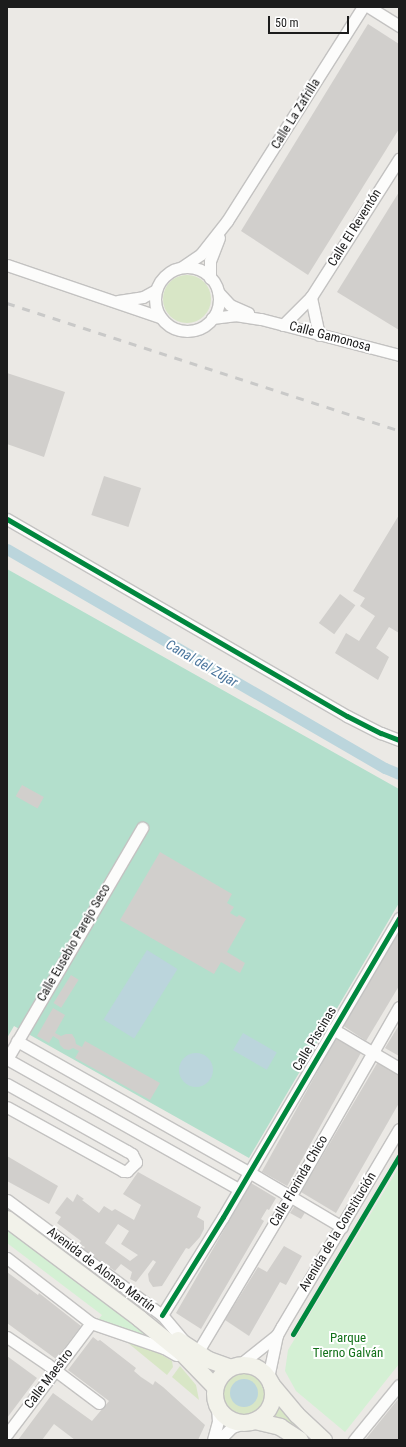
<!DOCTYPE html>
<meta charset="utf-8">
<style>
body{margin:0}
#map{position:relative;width:406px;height:1447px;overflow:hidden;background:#ebe9e5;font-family:"Roboto Condensed",sans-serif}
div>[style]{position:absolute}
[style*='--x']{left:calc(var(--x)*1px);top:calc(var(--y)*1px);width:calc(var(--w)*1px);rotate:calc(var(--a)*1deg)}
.grass>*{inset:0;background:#d8e6c6}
.round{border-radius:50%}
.park>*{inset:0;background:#d4f0d4}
.pitch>*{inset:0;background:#b3dfcc}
.water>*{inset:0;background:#bbd5dc;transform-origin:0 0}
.canal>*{height:11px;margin:-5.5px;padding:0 5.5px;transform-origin:5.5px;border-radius:5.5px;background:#bbd5dc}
.building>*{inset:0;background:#d1cfcc;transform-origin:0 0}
.roads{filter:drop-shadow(1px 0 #c3c2c1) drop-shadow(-1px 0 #c3c2c1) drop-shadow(0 1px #c3c2c1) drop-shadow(0 -1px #c3c2c1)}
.minor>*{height:11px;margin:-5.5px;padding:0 5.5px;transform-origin:5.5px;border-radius:5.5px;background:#fcfcfb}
.minor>.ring{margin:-5.5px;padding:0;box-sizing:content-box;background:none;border:11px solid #fcfcfb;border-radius:50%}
.secondary>*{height:16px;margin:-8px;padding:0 8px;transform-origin:8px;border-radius:8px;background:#f2f2ea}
.secondary>.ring{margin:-8px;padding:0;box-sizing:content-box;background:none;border:16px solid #f2f2ea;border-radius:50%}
.rail>*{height:3px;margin-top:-1.5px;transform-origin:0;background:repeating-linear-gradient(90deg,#c9c9c8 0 8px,transparent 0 16px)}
.cycleway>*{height:5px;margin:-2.5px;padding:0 2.5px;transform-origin:2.5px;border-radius:2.5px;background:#00873e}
span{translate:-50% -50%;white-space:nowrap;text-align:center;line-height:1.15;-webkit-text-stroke:4px #fff;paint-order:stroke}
.street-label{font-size:13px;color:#1c1c1c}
.park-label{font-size:13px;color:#13721a}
.water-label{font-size:14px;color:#4d779e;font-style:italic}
.frame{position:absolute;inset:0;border:8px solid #1c1c1c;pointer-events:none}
.scale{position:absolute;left:268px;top:16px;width:81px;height:18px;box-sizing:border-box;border:2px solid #1c1c1c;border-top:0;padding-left:5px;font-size:12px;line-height:14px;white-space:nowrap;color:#1c1c1c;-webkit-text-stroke:3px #fff;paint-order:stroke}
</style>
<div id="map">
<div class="grass">
<div class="round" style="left:163px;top:275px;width:48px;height:48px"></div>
<div style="clip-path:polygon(128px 1343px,157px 1352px,172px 1361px,173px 1367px,167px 1375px)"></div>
<div style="clip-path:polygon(180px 1366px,196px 1385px,199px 1400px,172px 1377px)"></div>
<div class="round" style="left:220px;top:1369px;width:48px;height:48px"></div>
<div style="clip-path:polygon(281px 1405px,313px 1440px,274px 1418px)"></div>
</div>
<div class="park">
<div style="clip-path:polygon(399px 1167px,399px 1364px,345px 1432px,296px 1391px,285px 1371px,288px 1350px)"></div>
<div style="clip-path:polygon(7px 1219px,157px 1340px,98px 1320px,102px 1315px,7px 1243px)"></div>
</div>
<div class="pitch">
<div style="clip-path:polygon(7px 569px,399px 789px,399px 903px,249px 1158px,14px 1026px,7px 1038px)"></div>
</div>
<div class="water">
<div style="left:147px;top:950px;width:36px;height:82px;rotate:32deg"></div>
<div style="left:243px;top:1033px;width:39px;height:20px;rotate:30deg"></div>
<div class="round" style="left:179px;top:1053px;width:34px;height:34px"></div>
<div class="round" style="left:230px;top:1379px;width:28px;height:28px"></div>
</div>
<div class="canal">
<div style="--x:7;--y:549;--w:437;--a:30.1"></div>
<div style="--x:385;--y:768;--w:15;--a:23"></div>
</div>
<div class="building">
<div style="clip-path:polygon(368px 24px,399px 44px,399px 129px,308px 275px,241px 231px)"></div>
<div style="clip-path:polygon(399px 192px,399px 330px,337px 292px)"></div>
<div style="clip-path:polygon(7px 373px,65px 392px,44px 457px,7px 444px)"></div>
<div style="left:104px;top:476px;width:39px;height:41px;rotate:18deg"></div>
<div style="clip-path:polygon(399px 515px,399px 633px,389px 627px,376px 648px,389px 657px,378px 680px,335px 653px,346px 633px,359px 641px,375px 616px,360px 606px,365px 598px,353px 591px)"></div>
<div style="left:340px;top:594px;width:19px;height:36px;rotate:36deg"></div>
<div style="left:22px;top:785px;width:25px;height:13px;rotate:29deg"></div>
<div style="clip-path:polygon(160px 852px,232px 894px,227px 903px,234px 907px,230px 913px,237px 917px,239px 915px,246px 919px,227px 952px,245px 963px,240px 973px,221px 962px,214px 974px,120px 920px)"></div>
<div style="clip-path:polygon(399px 927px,399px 986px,366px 1041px,342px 1025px)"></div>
<div style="left:71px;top:975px;width:9px;height:33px;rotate:32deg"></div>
<div style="clip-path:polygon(53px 1008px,65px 1015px,55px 1033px,61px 1036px,66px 1034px,72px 1034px,75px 1039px,76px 1044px,82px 1047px,85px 1041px,160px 1083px,150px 1100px,75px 1058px,79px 1051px,73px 1048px,69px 1050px,64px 1049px,60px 1045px,59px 1040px,53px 1036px,49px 1043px,37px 1036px)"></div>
<div style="clip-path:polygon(399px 1025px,399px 1056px,385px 1048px)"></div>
<div style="left:336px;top:1038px;width:29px;height:153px;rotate:29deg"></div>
<div style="clip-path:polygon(379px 1060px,399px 1072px,399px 1103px,336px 1213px,301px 1192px)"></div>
<div style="clip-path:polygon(7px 1156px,58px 1186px,49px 1204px,7px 1181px)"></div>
<div style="clip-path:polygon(evenodd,138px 1172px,201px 1207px,197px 1217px,204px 1221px,204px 1229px,200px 1237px,189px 1249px,186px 1248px,162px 1286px,153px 1287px,149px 1281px,148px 1274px,156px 1262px,153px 1260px,136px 1282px,130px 1279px,132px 1272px,121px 1264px,115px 1271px,83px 1249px,85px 1247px,79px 1244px,81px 1241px,57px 1223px,61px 1217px,55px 1213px,67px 1197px,73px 1202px,77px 1194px,84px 1199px,82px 1200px,99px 1213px,104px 1206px,112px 1211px,115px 1209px,134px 1220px,141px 1205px,123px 1194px,138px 1172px,118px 1224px,129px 1231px,121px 1244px,138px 1255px,130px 1261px,105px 1243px,118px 1224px)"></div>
<div style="clip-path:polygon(251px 1183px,276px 1198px,269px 1210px,267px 1209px,261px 1219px,264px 1221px,201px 1329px,176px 1313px)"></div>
<div style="clip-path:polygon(296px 1204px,306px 1211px,301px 1219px,290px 1213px)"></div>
<div style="clip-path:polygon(284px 1246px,302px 1256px,286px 1285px,280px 1282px,249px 1336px,225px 1320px,258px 1267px,267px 1272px)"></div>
<div style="clip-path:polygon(7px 1272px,38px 1295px,39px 1293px,81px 1326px,56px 1359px,7px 1323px)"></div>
<div style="clip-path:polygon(93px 1337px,98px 1341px,100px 1340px,136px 1368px,134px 1371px,141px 1377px,153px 1385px,155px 1381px,163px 1387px,205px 1425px,198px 1440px,75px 1440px,54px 1424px,42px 1440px,18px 1440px,53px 1393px,92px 1421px,109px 1401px,68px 1370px)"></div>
<div style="clip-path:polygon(7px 1356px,37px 1378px,7px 1418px)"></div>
<div style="clip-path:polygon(399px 1398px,399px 1440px,365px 1440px)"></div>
</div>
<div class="roads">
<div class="minor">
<div style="--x:369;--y:7;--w:36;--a:32"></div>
<div style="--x:7;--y:265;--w:162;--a:18.8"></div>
<div style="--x:182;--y:267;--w:23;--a:-34"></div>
<div style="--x:201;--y:254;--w:42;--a:-51.8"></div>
<div style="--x:227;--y:221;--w:254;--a:-57.6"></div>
<div class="ring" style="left:155px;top:267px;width:53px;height:53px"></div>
<div style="--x:210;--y:278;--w:17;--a:-90"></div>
<div style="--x:210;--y:261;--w:25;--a:-69"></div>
<div style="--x:218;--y:292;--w:18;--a:47"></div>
<div style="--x:230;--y:305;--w:20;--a:24"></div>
<div style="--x:118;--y:301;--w:25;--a:-9"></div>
<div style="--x:143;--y:297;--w:15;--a:-28"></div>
<div style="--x:212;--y:318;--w:23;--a:-7"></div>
<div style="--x:235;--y:315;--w:26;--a:9"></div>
<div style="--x:261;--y:319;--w:143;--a:14.6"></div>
<div style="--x:283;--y:325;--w:40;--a:-45"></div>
<div style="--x:319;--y:335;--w:39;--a:-102"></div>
<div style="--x:311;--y:297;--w:164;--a:-57.5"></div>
<div style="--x:7;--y:519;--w:393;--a:30.1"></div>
<div style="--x:347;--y:716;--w:38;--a:27"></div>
<div style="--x:381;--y:733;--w:19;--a:21"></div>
<div style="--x:333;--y:1029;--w:77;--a:30.6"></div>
<div style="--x:17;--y:1041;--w:266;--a:29.5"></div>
<div style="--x:249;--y:1172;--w:108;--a:30.6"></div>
<div style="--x:7;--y:1059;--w:268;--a:-59.7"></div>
<div style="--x:7;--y:1059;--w:266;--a:29.3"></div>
<div style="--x:7;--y:1084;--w:137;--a:29.2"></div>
<div style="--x:127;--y:1151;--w:6;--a:31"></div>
<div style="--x:132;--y:1154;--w:9;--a:63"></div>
<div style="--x:136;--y:1162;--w:13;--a:135"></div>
<div style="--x:127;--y:1171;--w:4;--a:180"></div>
<div style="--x:123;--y:1171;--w:132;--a:-151.1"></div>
<div style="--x:7;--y:1200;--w:193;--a:36.6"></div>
<div style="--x:162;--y:1315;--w:38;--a:50"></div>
<div style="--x:7;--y:1258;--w:106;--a:37.7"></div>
<div style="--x:91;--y:1323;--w:77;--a:18.9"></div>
<div style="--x:164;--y:1348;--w:14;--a:30"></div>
<div style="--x:162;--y:1315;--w:115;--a:-58.1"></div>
<div style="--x:223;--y:1217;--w:347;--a:-59.5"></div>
<div style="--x:7;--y:1337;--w:48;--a:34"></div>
<div style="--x:47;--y:1364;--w:65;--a:36.9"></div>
<div style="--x:197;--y:1353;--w:182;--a:-59.2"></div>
<div style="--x:290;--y:1197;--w:219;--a:-60.2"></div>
<div style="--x:238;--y:1366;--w:50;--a:-38.5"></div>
<div style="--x:268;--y:1378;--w:44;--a:-78.2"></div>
<div style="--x:277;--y:1335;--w:10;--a:-61"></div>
<div style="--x:282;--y:1326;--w:229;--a:-59.3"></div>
<div style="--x:7;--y:1434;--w:139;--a:-52.9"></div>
<div style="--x:213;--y:1440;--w:20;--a:-75"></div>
<div style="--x:218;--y:1421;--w:14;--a:-94"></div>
<div style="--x:219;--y:1440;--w:18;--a:-45"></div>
<div style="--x:232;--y:1427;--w:9;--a:-18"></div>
<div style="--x:354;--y:1440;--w:71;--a:-50.7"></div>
</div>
<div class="secondary">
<div style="--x:7;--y:1219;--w:166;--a:36.9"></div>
<div style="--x:140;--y:1319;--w:54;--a:39"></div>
<div style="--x:182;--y:1353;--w:47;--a:45.9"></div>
<div style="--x:178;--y:1340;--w:37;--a:33"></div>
<div style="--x:209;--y:1360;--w:23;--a:20"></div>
<div class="ring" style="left:215px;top:1365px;width:42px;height:42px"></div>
<div style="--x:271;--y:1384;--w:40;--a:50"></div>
<div style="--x:297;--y:1415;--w:37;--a:43"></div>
<div style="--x:255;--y:1421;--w:26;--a:13"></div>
<div style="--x:280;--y:1427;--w:24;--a:33"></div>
</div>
</div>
<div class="rail">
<div style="--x:7;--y:303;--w:412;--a:18"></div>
</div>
<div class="cycleway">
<div style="--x:7;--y:519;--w:393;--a:30.1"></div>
<div style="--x:347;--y:716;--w:38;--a:27"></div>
<div style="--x:381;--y:733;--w:19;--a:21"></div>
<div style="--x:162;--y:1315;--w:115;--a:-58.1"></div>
<div style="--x:223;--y:1217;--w:347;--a:-59.5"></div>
<div style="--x:293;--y:1334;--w:207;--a:-59.2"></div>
</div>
<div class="street-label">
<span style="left:296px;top:114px;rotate:-58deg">Calle La Zafrilla</span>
<span style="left:355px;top:228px;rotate:-58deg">Calle El Reventón</span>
<span style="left:330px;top:337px;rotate:15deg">Calle Gamonosa</span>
<span style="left:74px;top:943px;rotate:-60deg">Calle Eusebio Parejo Seco</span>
<span style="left:315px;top:1039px;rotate:-59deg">Calle Piscinas</span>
<span style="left:299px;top:1181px;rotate:-60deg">Calle Florinda Chico</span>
<span style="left:338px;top:1232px;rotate:-59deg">Avenida de la Constitución</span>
<span style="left:101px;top:1270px;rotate:37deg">Avenida de Alonso Martín</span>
<span style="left:49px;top:1379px;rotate:-53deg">Calle Maestro</span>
</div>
<div class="park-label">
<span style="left:348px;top:1346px">Parque<br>Tierno Galván</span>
</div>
<div class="water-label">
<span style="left:202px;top:663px;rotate:30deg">Canal del Zújar</span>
</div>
<div class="frame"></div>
<div class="scale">50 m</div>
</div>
